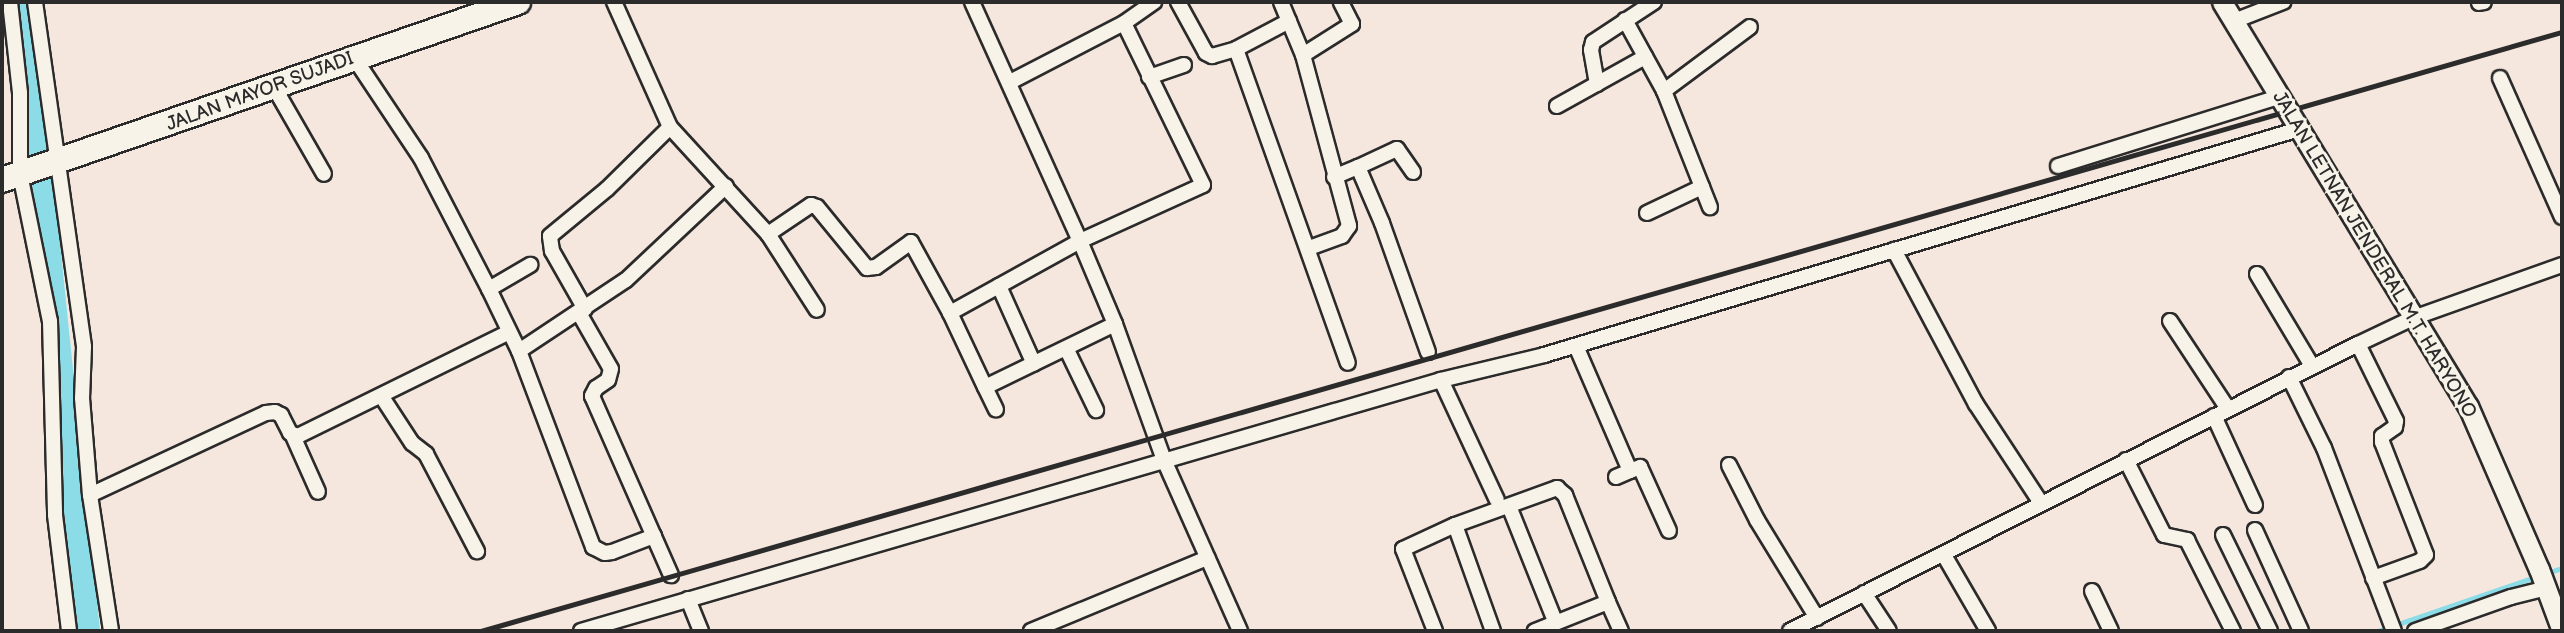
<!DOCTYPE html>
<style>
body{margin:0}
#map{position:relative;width:2564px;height:633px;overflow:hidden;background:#f6e7de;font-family:"Balsamiq Sans",sans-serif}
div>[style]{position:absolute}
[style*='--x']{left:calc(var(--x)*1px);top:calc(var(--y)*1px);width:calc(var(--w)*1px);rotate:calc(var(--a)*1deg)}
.stream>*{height:4.5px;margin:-2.25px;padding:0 2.25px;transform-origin:2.25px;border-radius:2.25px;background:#8cdce8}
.river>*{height:24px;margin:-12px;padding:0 12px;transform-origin:12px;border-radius:12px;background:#8cdce8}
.roads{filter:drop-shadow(2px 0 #2b2b2b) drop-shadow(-2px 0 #2b2b2b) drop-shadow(0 2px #2b2b2b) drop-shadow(0 -2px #2b2b2b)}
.street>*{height:14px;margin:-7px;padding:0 7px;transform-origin:7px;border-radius:7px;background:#f7f3e8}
.secondary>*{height:19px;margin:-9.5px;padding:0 9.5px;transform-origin:9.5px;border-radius:9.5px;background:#f7f3e8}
.highway>*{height:24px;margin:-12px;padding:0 12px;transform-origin:12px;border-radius:12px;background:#f7f3e8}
.rail>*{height:4.5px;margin:-2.25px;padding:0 2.25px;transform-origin:2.25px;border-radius:2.25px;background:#2b2b2b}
span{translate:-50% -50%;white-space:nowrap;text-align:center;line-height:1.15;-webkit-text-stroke:6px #f7f3e8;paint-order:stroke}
.street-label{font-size:19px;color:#2b2b2b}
.frame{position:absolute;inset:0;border:4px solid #2b2b2b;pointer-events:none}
</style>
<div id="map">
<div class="stream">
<div style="--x:2547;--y:573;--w:16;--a:-18"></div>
<div style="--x:2378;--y:631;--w:166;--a:-19"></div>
</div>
<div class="river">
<div style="--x:23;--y:2;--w:632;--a:84.1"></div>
</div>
<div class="roads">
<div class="street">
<div style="--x:10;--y:2;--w:92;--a:83.7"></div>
<div style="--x:20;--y:93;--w:81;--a:90"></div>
<div style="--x:20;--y:174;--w:150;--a:78.5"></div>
<div style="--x:50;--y:321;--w:194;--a:88.5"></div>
<div style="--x:55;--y:515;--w:117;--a:83.1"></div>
<div style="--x:35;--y:2;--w:348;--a:81.9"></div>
<div style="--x:84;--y:347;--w:51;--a:92.2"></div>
<div style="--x:82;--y:398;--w:97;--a:85.3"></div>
<div style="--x:90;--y:495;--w:138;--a:81.2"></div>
<div style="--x:972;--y:2;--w:262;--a:65.7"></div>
<div style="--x:1080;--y:241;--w:90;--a:67.1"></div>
<div style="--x:1115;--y:324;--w:145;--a:70.2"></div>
<div style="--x:1164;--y:460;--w:187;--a:66"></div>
<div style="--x:1178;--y:2;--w:58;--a:61.2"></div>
<div style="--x:1206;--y:53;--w:7;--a:27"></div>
<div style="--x:1212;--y:56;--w:25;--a:-16"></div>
<div style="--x:1236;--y:49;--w:60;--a:-27.8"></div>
<div style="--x:1281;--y:2;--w:57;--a:67.5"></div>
<div style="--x:1303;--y:55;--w:177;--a:74.9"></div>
<div style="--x:1349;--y:226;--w:12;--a:125"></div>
<div style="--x:1342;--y:236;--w:35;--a:160"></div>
<div style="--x:2479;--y:3;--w:5;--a:-11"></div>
<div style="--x:1625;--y:20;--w:81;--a:61.2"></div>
<div style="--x:1664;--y:91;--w:125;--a:68.4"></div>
<div style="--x:2234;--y:21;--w:53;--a:-21.2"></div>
<div style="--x:1236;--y:49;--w:333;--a:70.4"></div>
<div style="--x:1303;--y:55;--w:58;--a:-32.3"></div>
<div style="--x:1352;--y:24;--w:25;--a:-117"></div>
<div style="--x:355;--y:59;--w:119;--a:56.3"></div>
<div style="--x:421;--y:158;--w:148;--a:62.6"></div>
<div style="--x:489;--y:289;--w:69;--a:64.2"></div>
<div style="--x:519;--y:351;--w:210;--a:69.3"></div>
<div style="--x:593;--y:547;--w:13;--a:27"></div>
<div style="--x:605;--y:553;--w:7;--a:-8"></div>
<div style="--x:612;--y:552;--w:45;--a:-20.9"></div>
<div style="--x:1149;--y:77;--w:37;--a:-19"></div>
<div style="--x:2500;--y:78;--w:152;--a:66"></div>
<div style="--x:1010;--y:82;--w:128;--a:-27.4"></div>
<div style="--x:1124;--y:23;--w:37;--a:-35"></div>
<div style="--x:1597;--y:84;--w:35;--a:-100"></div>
<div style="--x:1591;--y:50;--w:8;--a:-76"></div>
<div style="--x:1593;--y:42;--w:73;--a:-33.3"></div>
<div style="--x:274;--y:87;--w:100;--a:60.1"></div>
<div style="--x:1664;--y:91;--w:107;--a:-36.7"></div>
<div style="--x:1557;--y:106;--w:101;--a:-29.1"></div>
<div style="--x:670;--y:127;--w:145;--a:47.5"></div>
<div style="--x:768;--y:234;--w:90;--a:57.2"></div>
<div style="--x:2058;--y:166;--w:231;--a:-17.4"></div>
<div style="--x:1358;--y:167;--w:43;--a:-24.8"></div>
<div style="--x:1397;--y:149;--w:28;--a:55"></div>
<div style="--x:1334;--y:177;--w:26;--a:-23"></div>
<div style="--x:1358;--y:167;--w:61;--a:66.8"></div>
<div style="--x:1382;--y:223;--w:137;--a:70.4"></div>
<div style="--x:1647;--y:213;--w:61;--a:-25.3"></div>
<div style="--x:768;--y:234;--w:52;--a:-34"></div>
<div style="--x:811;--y:205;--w:6;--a:18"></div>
<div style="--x:817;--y:207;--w:79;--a:50.7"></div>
<div style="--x:867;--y:268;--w:9;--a:-6"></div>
<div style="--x:876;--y:267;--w:43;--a:-35.5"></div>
<div style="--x:911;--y:242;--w:81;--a:61.2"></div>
<div style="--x:1894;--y:250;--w:174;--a:62"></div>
<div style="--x:1976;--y:404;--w:118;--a:56.7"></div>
<div style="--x:2257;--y:274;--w:107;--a:59.1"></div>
<div style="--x:999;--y:286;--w:85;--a:65.8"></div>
<div style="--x:489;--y:289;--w:48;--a:-30.3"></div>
<div style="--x:585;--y:309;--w:67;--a:-119.6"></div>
<div style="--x:552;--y:251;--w:15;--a:-98"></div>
<div style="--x:550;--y:236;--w:74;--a:-39.5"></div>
<div style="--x:607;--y:189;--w:88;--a:-44.5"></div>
<div style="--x:670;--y:127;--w:137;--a:-114.1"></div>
<div style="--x:579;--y:313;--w:64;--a:60.3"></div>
<div style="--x:611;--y:369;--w:11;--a:105"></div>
<div style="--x:608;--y:380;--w:14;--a:146"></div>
<div style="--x:596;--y:388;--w:9;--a:117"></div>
<div style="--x:592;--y:396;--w:196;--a:66.2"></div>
<div style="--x:2170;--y:321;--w:105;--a:56.6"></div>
<div style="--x:1115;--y:324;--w:144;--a:154.1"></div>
<div style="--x:985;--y:387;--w:82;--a:-115.3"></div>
<div style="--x:950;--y:313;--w:149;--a:-29"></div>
<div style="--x:1080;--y:241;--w:135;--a:-24.5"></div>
<div style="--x:1203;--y:185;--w:180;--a:-116"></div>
<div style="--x:2358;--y:344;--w:86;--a:63.7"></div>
<div style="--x:2396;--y:421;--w:6;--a:99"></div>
<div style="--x:2395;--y:427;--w:16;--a:145"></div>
<div style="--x:2382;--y:436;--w:6;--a:90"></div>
<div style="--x:2382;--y:442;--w:121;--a:68.7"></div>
<div style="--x:2426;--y:555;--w:8;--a:135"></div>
<div style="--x:2420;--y:561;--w:50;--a:160.1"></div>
<div style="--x:1576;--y:346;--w:136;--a:66.6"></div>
<div style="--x:1630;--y:471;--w:11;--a:-22"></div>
<div style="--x:1640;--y:467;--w:70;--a:65.6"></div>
<div style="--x:1067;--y:350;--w:67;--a:64.2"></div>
<div style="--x:519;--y:351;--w:128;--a:-33.6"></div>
<div style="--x:626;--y:280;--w:137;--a:-43.2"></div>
<div style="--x:2289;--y:377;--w:79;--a:63.8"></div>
<div style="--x:2324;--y:448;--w:196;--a:69.1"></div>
<div style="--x:1441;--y:380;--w:132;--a:65"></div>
<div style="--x:985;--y:387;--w:25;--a:64"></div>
<div style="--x:382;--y:397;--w:55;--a:56.9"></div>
<div style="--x:412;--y:443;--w:18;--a:38"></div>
<div style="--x:426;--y:454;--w:110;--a:62.3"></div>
<div style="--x:2214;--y:416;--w:98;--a:65.3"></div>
<div style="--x:293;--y:436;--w:61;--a:65.9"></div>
<div style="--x:2126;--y:460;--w:84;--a:63.1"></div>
<div style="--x:2164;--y:535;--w:24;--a:12"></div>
<div style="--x:2187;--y:540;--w:102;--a:63.2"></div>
<div style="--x:1729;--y:465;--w:62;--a:63"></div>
<div style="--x:1757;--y:520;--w:115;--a:58.5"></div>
<div style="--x:1616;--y:477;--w:15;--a:-23"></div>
<div style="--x:90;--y:495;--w:194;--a:-25"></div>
<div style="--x:266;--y:413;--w:9;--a:-6"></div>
<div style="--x:275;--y:412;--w:7;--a:27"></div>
<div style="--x:281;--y:415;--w:20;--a:63"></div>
<div style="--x:290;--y:433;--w:9;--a:21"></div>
<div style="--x:298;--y:436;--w:235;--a:-26.2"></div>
<div style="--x:1509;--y:506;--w:124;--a:68.2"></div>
<div style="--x:1455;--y:525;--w:113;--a:70.3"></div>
<div style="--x:2255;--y:530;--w:111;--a:65.5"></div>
<div style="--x:2223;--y:535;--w:107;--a:63.9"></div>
<div style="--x:1944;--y:555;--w:88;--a:59.9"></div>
<div style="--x:2092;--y:591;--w:44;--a:64.6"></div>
<div style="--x:1864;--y:593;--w:45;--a:56.7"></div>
<div style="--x:688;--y:599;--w:35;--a:68"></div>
<div style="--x:1608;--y:602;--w:32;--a:66"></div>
<div style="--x:581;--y:631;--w:896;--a:-16.27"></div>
<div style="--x:1441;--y:380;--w:106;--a:-13.6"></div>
<div style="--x:1544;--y:355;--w:788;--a:-16.66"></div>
<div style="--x:1031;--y:631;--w:191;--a:-22.5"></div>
<div style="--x:1435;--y:631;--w:88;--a:-111.3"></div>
<div style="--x:1403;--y:549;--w:57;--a:-24.8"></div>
<div style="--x:1455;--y:525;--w:109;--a:-19.9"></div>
<div style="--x:1557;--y:488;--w:11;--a:41"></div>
<div style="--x:1565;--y:495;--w:115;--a:68.1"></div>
<div style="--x:1608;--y:602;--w:79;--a:158.3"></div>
<div style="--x:1790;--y:631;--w:636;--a:-26.81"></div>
<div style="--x:2358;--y:344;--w:61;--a:-25.3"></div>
<div style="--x:2413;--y:318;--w:158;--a:-19.6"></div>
<div style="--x:2415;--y:631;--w:102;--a:-19.5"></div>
<div style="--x:2511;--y:597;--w:36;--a:-14"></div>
</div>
<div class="secondary">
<div style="--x:2222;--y:2;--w:473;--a:58.7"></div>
<div style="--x:2468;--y:406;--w:178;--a:66.5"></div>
<div style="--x:2539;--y:569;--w:66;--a:69.6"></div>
</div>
<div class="highway">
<div style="--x:2;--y:180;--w:546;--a:-19.03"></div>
</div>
</div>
<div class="rail">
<div style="--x:481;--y:631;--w:2165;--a:-16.06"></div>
</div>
<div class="street-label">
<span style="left:260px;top:92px;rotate:-20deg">JALAN MAYOR SUJADI</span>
<span style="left:2374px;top:255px;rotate:59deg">JALAN LETNAN JENDERAL M.T. HARYONO</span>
</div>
<div class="frame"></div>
</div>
